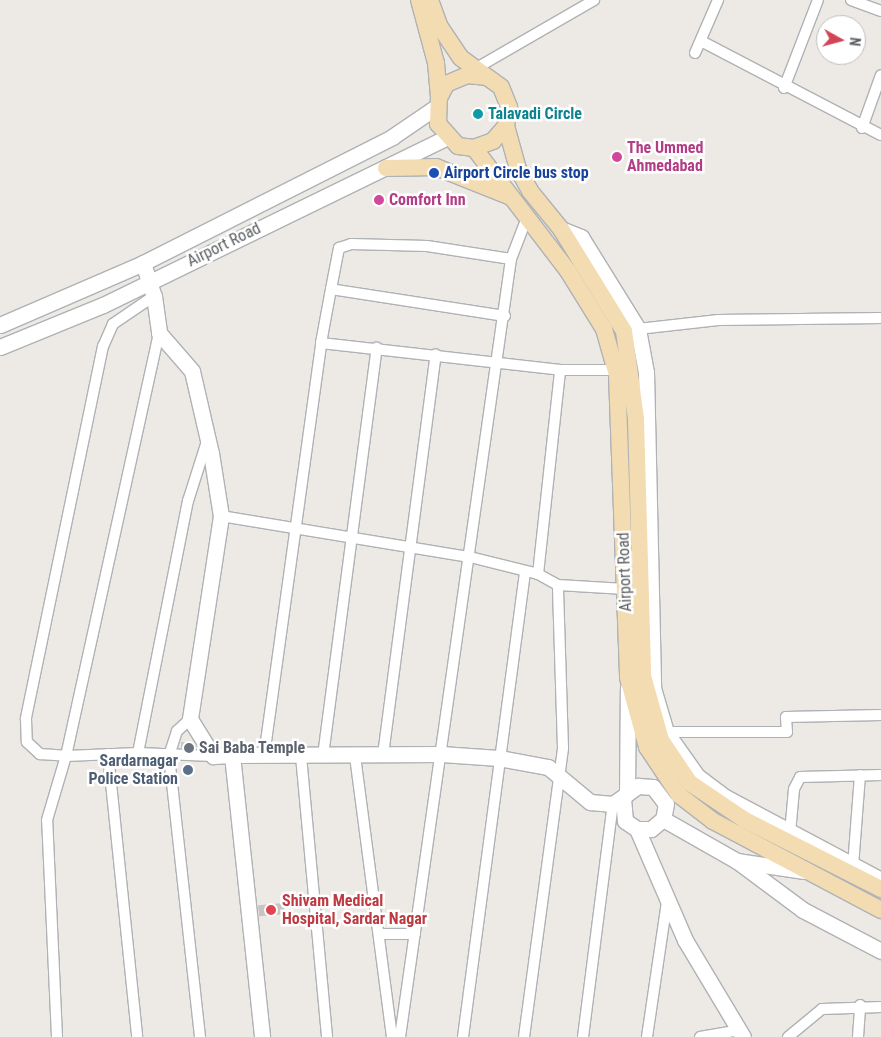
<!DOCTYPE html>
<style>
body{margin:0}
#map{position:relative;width:881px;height:1037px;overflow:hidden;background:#ede9e4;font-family:"Roboto Condensed",sans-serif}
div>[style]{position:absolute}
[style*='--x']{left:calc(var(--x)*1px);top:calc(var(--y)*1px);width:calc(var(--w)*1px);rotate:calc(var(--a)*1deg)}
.building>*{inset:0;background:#c8c4c1;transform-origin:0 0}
.roads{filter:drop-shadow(1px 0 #afb2b5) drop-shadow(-1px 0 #afb2b5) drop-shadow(0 1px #afb2b5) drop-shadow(0 -1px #afb2b5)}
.street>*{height:10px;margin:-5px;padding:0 5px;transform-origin:5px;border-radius:5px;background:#fff}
.secondary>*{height:15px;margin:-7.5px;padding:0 7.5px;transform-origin:7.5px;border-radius:7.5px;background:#fff}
.primary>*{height:16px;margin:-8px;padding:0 8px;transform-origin:8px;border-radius:8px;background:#f4dcb2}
.dots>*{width:14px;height:14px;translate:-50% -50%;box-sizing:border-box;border:2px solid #fff;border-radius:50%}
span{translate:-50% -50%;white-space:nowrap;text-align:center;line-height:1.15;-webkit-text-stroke:5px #fff;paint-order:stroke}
.culture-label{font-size:16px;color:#0d838f;font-weight:700}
.left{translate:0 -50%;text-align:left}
.hotel-label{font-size:16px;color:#b23c85;font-weight:700}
.transit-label{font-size:16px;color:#164399;font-weight:700}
.street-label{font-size:16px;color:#5c6063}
.worship-label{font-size:16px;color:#5b616d;font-weight:700}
.service-label{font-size:16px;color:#4e5e75;font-weight:700}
.right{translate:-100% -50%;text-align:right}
.health-label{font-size:16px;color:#be3a42;font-weight:700}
.north{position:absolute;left:816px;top:15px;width:50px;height:50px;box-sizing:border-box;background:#fff;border:1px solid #bebfc1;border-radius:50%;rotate:97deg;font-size:14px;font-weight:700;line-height:20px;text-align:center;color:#5c6063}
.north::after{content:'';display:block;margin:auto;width:18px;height:22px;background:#d24556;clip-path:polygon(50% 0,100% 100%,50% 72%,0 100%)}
</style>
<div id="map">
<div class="building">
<div style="clip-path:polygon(181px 742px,194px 743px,197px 748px,181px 748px)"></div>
<div style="left:284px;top:903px;width:11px;height:26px;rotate:85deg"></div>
</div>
<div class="roads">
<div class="street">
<div style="--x:851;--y:0;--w:32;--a:20"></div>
<div style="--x:701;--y:41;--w:203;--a:27.6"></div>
<div style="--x:695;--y:53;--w:58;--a:-66.5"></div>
<div style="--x:473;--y:70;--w:140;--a:-30"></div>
<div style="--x:784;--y:88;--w:94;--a:-68.9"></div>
<div style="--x:862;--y:128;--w:56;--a:-70.3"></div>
<div style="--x:154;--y:296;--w:50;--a:145.7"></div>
<div style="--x:113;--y:324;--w:24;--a:114"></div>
<div style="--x:103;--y:346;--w:381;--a:101.7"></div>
<div style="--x:26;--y:719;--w:23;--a:88"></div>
<div style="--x:27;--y:742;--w:18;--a:43"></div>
<div style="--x:40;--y:754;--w:26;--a:4"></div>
<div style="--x:66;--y:756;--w:433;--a:-77.6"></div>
<div style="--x:505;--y:316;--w:176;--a:-171.2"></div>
<div style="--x:331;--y:289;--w:42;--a:-79"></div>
<div style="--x:339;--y:248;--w:13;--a:-18"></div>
<div style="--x:351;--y:244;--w:76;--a:1.5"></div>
<div style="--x:427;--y:246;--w:85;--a:8.8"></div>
<div style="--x:638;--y:329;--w:81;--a:-6.4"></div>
<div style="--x:718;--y:320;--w:163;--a:-0.7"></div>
<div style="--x:321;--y:343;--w:55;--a:-79.5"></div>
<div style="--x:221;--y:516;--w:252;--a:9.4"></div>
<div style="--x:470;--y:557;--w:70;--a:14"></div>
<div style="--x:538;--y:574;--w:23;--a:29"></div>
<div style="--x:558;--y:585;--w:67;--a:3.4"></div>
<div style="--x:538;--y:574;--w:205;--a:-83.8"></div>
<div style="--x:190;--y:719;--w:18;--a:137"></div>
<div style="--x:177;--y:731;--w:26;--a:108"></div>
<div style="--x:169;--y:756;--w:283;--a:83.7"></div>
<div style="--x:666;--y:732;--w:121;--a:0"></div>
<div style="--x:787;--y:732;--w:15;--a:-94"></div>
<div style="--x:786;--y:717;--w:95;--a:-1.2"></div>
<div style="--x:138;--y:753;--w:257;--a:-78.8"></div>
<div style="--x:188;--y:501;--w:63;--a:-72.4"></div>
<div style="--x:108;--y:754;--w:284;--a:84.1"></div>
<div style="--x:383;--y:755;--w:404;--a:-82.5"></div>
<div style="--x:264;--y:756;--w:417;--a:-82.1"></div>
<div style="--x:321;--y:343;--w:241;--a:6.4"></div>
<div style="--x:560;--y:370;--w:55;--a:0"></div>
<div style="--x:301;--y:756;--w:282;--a:84.7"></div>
<div style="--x:323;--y:756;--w:412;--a:-82.5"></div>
<div style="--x:355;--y:756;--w:283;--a:82.5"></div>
<div style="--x:790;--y:833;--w:44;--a:-84.8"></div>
<div style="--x:794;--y:789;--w:13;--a:-63"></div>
<div style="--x:800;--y:777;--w:81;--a:-1.4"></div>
<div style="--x:853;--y:866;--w:91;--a:-85.6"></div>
<div style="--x:380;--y:934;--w:35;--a:0"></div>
<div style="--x:57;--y:1037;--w:217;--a:-92.6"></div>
<div style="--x:47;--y:820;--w:67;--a:-73.5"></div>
<div style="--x:66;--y:756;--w:72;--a:-2.4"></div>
<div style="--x:138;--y:753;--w:75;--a:2.3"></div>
<div style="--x:400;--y:1037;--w:786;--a:-81.88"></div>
<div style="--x:511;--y:259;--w:47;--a:-68.9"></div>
<div style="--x:463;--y:1037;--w:469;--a:-82.4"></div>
<div style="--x:524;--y:1037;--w:292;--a:-82.3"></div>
<div style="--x:563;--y:748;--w:163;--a:-91.8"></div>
<div style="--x:583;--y:1037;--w:235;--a:-82.7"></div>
<div style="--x:647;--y:1037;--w:136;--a:-81.6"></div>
<div style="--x:700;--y:1037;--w:40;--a:-10"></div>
<div style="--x:788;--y:1037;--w:44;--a:-39.5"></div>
<div style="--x:822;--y:1009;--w:59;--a:-1.9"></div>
<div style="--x:858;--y:1037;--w:32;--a:-86"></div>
</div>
<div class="secondary">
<div style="--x:561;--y:229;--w:22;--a:22"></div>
<div style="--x:581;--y:237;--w:108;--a:58.2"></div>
<div style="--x:638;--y:329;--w:44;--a:79.5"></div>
<div style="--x:646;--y:372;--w:316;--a:88.7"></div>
<div style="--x:653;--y:688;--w:46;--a:73.5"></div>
<div style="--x:666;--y:732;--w:54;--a:54.8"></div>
<div style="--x:697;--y:776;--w:35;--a:37"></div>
<div style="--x:725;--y:797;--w:177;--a:28"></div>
<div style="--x:143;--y:263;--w:35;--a:72"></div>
<div style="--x:154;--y:296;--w:37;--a:82"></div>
<div style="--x:159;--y:333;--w:50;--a:49"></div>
<div style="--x:192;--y:371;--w:84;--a:77"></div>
<div style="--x:211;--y:453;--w:64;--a:81"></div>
<div style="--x:221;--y:516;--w:205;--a:98.7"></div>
<div style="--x:190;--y:719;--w:44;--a:58.1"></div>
<div style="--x:213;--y:756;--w:19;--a:-3"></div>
<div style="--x:232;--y:755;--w:284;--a:83.9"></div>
<div style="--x:0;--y:325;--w:156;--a:-23.4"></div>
<div style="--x:143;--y:263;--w:279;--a:-26.8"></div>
<div style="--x:392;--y:137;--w:53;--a:-34.3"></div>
<div style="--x:0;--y:347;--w:111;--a:-22.2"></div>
<div style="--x:103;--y:305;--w:381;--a:-26"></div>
<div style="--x:232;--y:755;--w:209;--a:-0.3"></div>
<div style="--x:441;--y:754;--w:58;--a:3.9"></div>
<div style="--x:499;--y:758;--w:50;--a:10.4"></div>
<div style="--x:548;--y:767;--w:55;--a:39.8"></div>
<div style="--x:590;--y:802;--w:23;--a:5"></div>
<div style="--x:613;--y:804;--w:31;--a:-36"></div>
<div style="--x:638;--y:786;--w:15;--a:4"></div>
<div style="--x:653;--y:787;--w:21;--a:53"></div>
<div style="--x:666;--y:804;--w:15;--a:101"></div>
<div style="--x:663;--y:819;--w:16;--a:140"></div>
<div style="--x:651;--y:829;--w:14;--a:180"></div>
<div style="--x:637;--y:829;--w:14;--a:-146"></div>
<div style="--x:625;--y:821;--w:21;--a:-95"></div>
<div style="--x:627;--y:794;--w:106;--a:-89.5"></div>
<div style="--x:663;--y:819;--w:85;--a:29.6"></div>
<div style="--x:737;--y:861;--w:68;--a:8.5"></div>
<div style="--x:637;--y:829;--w:121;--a:66.6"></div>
<div style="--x:685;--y:940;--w:113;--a:59.1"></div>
<div style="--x:737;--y:861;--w:82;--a:36.6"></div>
<div style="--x:803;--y:910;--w:88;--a:27.7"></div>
</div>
<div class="primary">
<div style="--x:419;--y:0;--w:65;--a:74.9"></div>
<div style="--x:436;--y:63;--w:35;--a:85"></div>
<div style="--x:430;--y:0;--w:29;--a:70"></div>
<div style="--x:440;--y:27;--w:37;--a:56"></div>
<div style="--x:461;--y:58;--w:49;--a:35.9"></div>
<div style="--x:501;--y:87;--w:22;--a:68"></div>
<div style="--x:509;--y:107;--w:19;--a:99"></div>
<div style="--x:506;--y:126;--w:20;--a:131"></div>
<div style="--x:493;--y:141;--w:20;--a:160"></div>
<div style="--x:474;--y:148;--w:16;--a:-173"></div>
<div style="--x:458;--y:146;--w:30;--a:-132"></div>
<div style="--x:438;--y:124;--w:26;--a:-88"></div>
<div style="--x:439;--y:98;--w:16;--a:-63"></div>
<div style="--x:446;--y:84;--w:23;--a:-23"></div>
<div style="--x:467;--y:75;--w:18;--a:6"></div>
<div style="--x:506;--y:126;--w:45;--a:74.4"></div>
<div style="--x:518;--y:169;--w:25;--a:61"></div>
<div style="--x:530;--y:191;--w:49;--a:50.8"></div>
<div style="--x:561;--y:229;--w:120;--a:58.3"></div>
<div style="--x:624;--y:331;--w:89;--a:82.2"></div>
<div style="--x:636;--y:419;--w:257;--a:88.4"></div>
<div style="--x:643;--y:676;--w:66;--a:74.3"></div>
<div style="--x:661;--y:740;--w:52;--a:56"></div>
<div style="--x:690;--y:783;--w:66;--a:33.9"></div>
<div style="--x:745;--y:820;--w:153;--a:26.9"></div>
<div style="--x:474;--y:148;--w:155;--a:52.6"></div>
<div style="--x:568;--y:271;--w:68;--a:58.2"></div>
<div style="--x:604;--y:329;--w:48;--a:74.2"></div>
<div style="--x:617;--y:375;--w:303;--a:87.9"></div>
<div style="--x:628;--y:678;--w:72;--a:74.6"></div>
<div style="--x:647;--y:747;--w:58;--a:56.3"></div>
<div style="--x:679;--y:795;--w:43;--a:37.4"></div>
<div style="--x:713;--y:821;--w:190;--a:27.9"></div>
<div style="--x:386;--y:168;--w:50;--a:-1.1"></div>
<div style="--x:436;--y:167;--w:81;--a:21.8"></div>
</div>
</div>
<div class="dots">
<div style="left:478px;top:114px;background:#0f9aa8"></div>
<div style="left:617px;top:157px;background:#d1479c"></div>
<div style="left:434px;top:173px;background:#1a4fb4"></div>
<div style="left:379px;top:200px;background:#d1479c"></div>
<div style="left:189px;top:748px;background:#6b7280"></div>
<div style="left:188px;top:770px;background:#5c6f8a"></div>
<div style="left:271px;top:910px;background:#e0444e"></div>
</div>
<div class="culture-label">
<span class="left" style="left:488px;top:114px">Talavadi Circle</span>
</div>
<div class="hotel-label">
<span class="left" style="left:627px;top:157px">The Ummed<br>Ahmedabad</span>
<span class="left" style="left:389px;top:200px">Comfort Inn</span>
</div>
<div class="transit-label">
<span class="left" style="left:444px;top:173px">Airport Circle bus stop</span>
</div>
<div class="street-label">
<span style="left:224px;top:245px;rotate:-26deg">Airport Road</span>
<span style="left:625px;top:572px;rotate:-92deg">Airport Road</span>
</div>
<div class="worship-label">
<span class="left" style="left:199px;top:748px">Sai Baba Temple</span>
</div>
<div class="service-label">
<span class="right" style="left:178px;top:770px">Sardarnagar<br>Police Station</span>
</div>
<div class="health-label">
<span class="left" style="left:282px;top:910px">Shivam Medical<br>Hospital, Sardar Nagar</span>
</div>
<div class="north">N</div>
</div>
